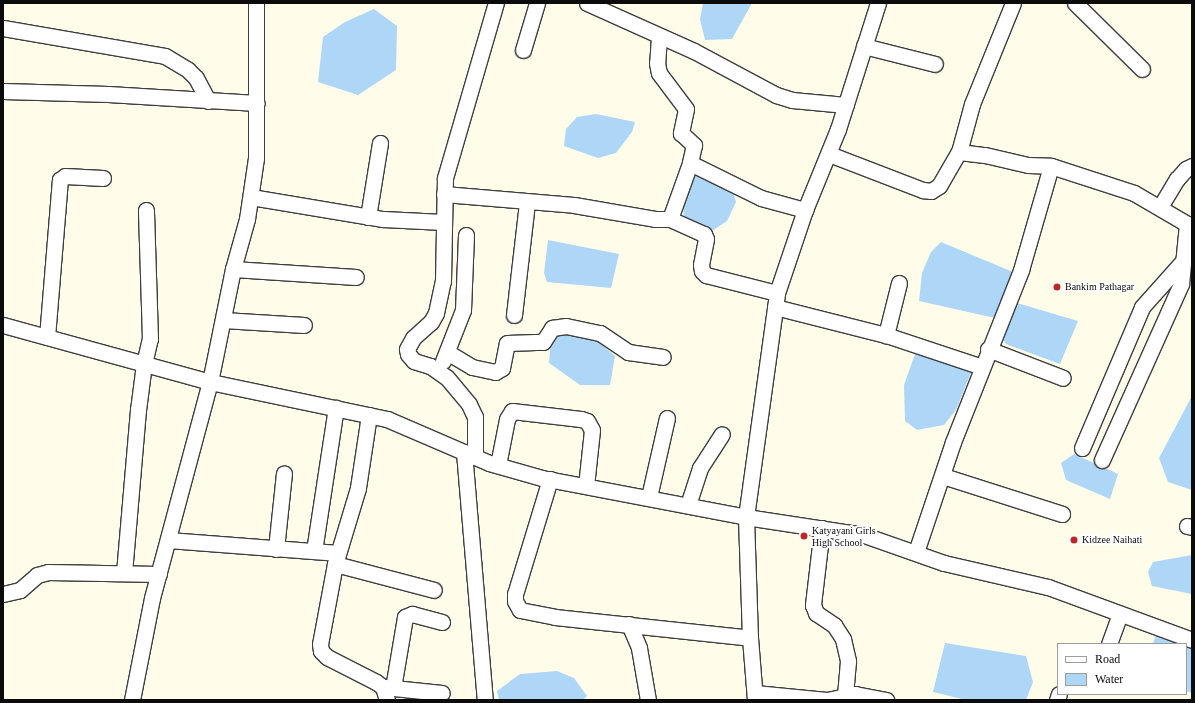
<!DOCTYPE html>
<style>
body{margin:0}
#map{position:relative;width:1195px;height:703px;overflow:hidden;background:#fffdea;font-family:Georgia,serif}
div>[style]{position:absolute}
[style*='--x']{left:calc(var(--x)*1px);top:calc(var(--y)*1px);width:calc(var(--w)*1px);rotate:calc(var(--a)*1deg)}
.water>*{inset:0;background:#aed6f7}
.roads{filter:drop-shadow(1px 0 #3e3e3e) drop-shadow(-1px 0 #3e3e3e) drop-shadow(0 1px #3e3e3e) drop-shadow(0 -1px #3e3e3e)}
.minor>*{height:15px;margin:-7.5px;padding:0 7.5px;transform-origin:7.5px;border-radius:7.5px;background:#fff}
.dots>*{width:11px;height:11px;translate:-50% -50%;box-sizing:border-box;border:2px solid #fff;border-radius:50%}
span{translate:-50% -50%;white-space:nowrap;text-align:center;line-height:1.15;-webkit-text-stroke:4px #fff;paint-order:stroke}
.poi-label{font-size:10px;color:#0b0b0b}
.left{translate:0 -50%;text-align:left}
.frame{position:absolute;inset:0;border:4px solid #0b0b0b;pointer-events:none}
.legend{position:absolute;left:1057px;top:643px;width:130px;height:52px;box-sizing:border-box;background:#fff;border:1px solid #9d9d9d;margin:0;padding:5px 7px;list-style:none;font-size:12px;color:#0b0b0b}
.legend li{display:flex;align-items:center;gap:8px;height:20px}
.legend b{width:20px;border:1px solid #9d9d9d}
</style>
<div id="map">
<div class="water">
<div style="clip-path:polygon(703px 3px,752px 3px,732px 39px,705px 40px,700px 19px)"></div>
<div style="clip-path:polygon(374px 9px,397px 26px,396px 70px,358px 95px,318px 82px,323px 37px,345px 22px)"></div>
<div style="clip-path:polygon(596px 114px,635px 122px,632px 132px,616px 153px,598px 158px,564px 146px,566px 129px,577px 117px)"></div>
<div style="clip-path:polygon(695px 170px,731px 186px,736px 202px,727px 221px,712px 231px,684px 223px,683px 198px)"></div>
<div style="clip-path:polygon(548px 240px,619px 254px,611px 288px,547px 282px,544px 273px)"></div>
<div style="clip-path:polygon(941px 242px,1013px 272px,995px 318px,919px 301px,922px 273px,931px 252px)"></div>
<div style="clip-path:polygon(1017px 303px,1078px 321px,1060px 364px,1006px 344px,1002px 339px)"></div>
<div style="clip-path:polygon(568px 332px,589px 334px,615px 356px,610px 385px,580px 385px,549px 363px,551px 340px)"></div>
<div style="clip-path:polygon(915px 354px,935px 357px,972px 370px,956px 410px,944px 425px,917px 430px,905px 421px,904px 385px)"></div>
<div style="clip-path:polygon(1192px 396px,1192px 490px,1168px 482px,1159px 458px)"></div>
<div style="clip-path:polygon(1074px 454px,1118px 474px,1110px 499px,1066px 480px,1061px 463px)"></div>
<div style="clip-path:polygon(1192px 555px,1192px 594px,1152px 586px,1148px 572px,1153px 562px)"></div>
<div style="clip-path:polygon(1157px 631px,1192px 643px,1192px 693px,1186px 691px,1186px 644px,1153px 644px)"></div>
<div style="clip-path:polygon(945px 643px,1026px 656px,1033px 682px,1026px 700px,966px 700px,933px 692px)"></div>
<div style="clip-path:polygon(557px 671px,574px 678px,587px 696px,583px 700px,499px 700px,497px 691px,520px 674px)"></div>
</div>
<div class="roads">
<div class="minor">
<div style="--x:587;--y:3;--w:117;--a:24.2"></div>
<div style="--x:694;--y:51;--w:93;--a:28.2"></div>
<div style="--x:776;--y:95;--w:17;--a:17"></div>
<div style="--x:792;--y:100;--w:54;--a:5.3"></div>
<div style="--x:1075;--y:3;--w:94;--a:44.6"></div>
<div style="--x:3;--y:28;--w:164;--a:9.8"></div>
<div style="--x:165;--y:56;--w:27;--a:31"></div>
<div style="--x:188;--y:70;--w:11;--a:45"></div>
<div style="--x:196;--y:78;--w:26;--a:62"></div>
<div style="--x:659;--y:37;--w:26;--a:94"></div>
<div style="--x:657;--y:63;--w:10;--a:79"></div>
<div style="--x:659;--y:73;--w:45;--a:53.1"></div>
<div style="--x:686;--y:109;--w:25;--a:102"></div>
<div style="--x:681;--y:133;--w:18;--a:43"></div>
<div style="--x:694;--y:145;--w:18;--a:103"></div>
<div style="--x:690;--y:163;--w:79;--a:26.2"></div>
<div style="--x:761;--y:198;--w:46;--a:15.3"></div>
<div style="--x:864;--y:46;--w:73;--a:14.2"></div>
<div style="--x:523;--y:50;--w:49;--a:-73.4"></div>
<div style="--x:3;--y:91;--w:105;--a:1.6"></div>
<div style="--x:108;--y:94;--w:149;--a:3.5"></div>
<div style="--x:959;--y:152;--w:50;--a:-74.8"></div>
<div style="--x:972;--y:104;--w:109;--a:-67.9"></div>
<div style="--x:829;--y:154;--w:101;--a:21"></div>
<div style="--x:923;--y:190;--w:8;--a:7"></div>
<div style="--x:931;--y:191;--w:9;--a:-32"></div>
<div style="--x:939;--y:186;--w:39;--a:-60"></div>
<div style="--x:959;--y:152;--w:26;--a:7"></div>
<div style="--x:985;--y:155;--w:44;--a:13.1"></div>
<div style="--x:1028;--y:165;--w:23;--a:2"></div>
<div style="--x:444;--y:194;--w:130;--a:4.8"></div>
<div style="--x:574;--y:205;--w:82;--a:9.8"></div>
<div style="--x:655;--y:219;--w:15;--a:0"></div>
<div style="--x:670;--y:219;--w:59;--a:-70.3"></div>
<div style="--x:251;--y:197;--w:134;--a:9.5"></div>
<div style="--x:383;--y:219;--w:60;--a:2.9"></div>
<div style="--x:1160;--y:207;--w:33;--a:-59"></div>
<div style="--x:1177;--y:179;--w:13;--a:-48"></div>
<div style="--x:1186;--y:169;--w:7;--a:-27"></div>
<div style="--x:368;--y:217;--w:75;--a:-80.8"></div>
<div style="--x:670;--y:219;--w:37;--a:24"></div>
<div style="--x:704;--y:234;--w:5;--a:68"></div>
<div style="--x:706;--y:239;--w:26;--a:101"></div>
<div style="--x:701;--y:265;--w:6;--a:81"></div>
<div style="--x:702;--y:271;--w:6;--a:45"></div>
<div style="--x:706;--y:275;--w:73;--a:14.2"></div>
<div style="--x:233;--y:269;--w:123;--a:3.7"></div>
<div style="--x:899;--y:283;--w:54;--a:104"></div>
<div style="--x:886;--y:335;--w:101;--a:18.4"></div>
<div style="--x:775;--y:307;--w:114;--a:14.2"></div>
<div style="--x:514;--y:315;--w:114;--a:-83.4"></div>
<div style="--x:223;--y:320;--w:81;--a:3.5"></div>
<div style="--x:3;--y:325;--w:215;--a:15.4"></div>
<div style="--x:210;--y:382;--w:181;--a:11.8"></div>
<div style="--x:387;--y:419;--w:111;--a:23.3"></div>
<div style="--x:489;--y:463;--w:55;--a:15.8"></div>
<div style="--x:542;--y:478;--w:208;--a:10.8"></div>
<div style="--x:746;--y:517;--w:119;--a:8.7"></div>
<div style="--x:864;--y:535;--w:85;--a:19.3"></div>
<div style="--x:944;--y:563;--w:107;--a:13"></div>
<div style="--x:1048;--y:587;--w:153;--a:20.2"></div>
<div style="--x:47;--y:337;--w:158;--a:-85.3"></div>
<div style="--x:60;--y:180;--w:6;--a:-39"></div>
<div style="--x:65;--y:176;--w:38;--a:3"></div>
<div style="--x:988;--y:349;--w:80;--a:21.1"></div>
<div style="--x:447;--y:352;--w:29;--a:31"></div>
<div style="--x:472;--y:367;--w:24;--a:12"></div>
<div style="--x:495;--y:372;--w:8;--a:-30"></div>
<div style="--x:502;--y:368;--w:25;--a:-79"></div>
<div style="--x:507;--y:343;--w:36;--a:-2"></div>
<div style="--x:543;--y:342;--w:17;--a:-57"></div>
<div style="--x:552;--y:328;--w:14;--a:-8"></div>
<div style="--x:566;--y:326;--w:35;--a:12"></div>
<div style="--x:600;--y:333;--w:34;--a:34"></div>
<div style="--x:628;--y:352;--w:35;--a:8"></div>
<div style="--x:443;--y:361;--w:55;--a:-68.6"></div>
<div style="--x:463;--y:310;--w:75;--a:-87.7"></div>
<div style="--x:369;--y:415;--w:74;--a:98.6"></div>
<div style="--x:358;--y:488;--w:79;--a:106.8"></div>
<div style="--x:335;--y:564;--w:81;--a:100.6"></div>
<div style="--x:320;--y:644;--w:7;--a:82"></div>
<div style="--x:321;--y:651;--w:8;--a:45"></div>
<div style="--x:327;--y:657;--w:55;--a:27"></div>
<div style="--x:376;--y:682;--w:9;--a:36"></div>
<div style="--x:383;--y:687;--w:14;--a:73"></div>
<div style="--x:1082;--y:448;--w:153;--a:-66.9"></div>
<div style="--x:1142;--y:307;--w:63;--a:-48.2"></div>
<div style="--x:464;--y:452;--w:249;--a:85.2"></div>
<div style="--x:475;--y:457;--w:40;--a:-90"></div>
<div style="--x:475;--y:417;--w:14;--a:-115"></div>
<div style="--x:469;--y:404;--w:35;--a:-130"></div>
<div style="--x:446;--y:377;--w:19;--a:-145"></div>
<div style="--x:430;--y:366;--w:17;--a:-163"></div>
<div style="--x:414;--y:361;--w:9;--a:-131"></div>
<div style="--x:408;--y:354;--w:5;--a:-101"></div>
<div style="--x:407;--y:349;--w:13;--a:-61"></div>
<div style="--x:413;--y:338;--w:24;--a:-42"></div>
<div style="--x:431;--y:322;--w:10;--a:-61"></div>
<div style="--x:436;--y:313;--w:33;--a:-78"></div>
<div style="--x:443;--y:281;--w:103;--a:-88.9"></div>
<div style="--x:445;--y:178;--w:182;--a:-73.8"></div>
<div style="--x:498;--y:465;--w:47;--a:-78.9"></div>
<div style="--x:507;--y:419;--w:9;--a:-58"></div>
<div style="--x:512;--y:411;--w:69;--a:6.6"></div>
<div style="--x:581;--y:419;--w:6;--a:18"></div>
<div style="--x:587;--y:421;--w:10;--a:61"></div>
<div style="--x:592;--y:430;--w:56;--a:96.1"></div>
<div style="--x:943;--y:476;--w:125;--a:17.7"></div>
<div style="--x:550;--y:479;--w:120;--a:106.9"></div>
<div style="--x:515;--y:594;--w:7;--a:90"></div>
<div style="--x:515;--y:601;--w:10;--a:61"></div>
<div style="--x:520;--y:610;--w:36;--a:11"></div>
<div style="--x:555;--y:617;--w:196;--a:6.1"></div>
<div style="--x:649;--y:497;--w:81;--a:-77.2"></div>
<div style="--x:688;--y:505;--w:39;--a:-72"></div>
<div style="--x:700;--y:468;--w:40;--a:-57.1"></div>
<div style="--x:1187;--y:526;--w:5;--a:11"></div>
<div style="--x:822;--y:528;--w:78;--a:96.7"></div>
<div style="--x:813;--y:605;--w:9;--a:69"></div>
<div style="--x:816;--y:613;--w:22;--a:34"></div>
<div style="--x:834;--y:625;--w:17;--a:57"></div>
<div style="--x:843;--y:639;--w:23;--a:77"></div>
<div style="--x:848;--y:661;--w:34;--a:95"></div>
<div style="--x:169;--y:540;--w:169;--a:4.4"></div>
<div style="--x:276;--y:549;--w:76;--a:-84"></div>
<div style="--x:314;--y:551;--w:145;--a:-81.3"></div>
<div style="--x:916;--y:552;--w:116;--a:-71.4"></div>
<div style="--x:953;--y:442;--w:185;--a:-68.4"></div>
<div style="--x:1021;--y:270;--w:108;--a:-73.9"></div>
<div style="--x:1051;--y:166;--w:87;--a:18"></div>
<div style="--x:1134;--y:193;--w:61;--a:30.3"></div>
<div style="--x:1187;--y:224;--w:60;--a:95.7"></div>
<div style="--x:1181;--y:284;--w:193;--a:114.2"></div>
<div style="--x:335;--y:564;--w:102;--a:14.7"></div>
<div style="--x:124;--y:573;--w:164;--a:-85.1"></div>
<div style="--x:138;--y:410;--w:46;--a:-82.6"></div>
<div style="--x:144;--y:364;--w:26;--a:-77"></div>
<div style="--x:150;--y:339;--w:129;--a:-91.8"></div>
<div style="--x:3;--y:594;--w:17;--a:-13"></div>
<div style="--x:20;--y:590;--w:23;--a:-41"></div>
<div style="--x:37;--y:575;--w:11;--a:-15"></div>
<div style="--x:48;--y:572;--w:111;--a:1"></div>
<div style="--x:629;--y:624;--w:26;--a:67"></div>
<div style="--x:639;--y:648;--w:53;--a:80.2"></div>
<div style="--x:1109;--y:644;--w:32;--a:-70"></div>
<div style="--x:384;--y:687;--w:58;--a:5.9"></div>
<div style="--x:393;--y:688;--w:72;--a:-80.4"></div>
<div style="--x:405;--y:617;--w:8;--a:-23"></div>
<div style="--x:412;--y:614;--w:31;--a:15"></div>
<div style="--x:755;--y:693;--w:72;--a:5.6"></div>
<div style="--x:827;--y:700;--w:29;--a:-12"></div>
<div style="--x:855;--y:694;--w:32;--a:11"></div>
<div style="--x:132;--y:700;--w:104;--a:-78.9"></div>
<div style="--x:152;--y:598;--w:224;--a:-75"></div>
<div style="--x:210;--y:382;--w:115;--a:-78.5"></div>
<div style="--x:233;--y:269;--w:52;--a:-74.4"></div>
<div style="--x:247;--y:219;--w:62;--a:-81.6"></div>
<div style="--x:256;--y:158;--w:155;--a:-90"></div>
<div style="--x:755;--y:700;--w:62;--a:-94.6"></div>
<div style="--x:750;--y:638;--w:121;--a:-91.9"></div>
<div style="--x:746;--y:517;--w:226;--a:-82.1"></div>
<div style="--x:777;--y:293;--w:88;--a:-71.4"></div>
<div style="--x:805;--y:210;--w:87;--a:-67.8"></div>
<div style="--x:838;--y:129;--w:132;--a:-72.4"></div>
<div style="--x:1057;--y:700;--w:6;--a:-72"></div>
</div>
</div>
<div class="dots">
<div style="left:1057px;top:287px;background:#bc2823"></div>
<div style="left:804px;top:536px;background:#bc2823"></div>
<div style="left:1074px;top:540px;background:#bc2823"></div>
</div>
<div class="poi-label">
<span class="left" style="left:1065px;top:287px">Bankim Pathagar</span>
<span class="left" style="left:812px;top:536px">Katyayani Girls<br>High School</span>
<span class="left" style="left:1082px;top:540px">Kidzee Naihati</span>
</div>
<div class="frame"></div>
<ul class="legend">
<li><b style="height:5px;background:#fff"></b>Road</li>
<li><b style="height:11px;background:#aed6f7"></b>Water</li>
</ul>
</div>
